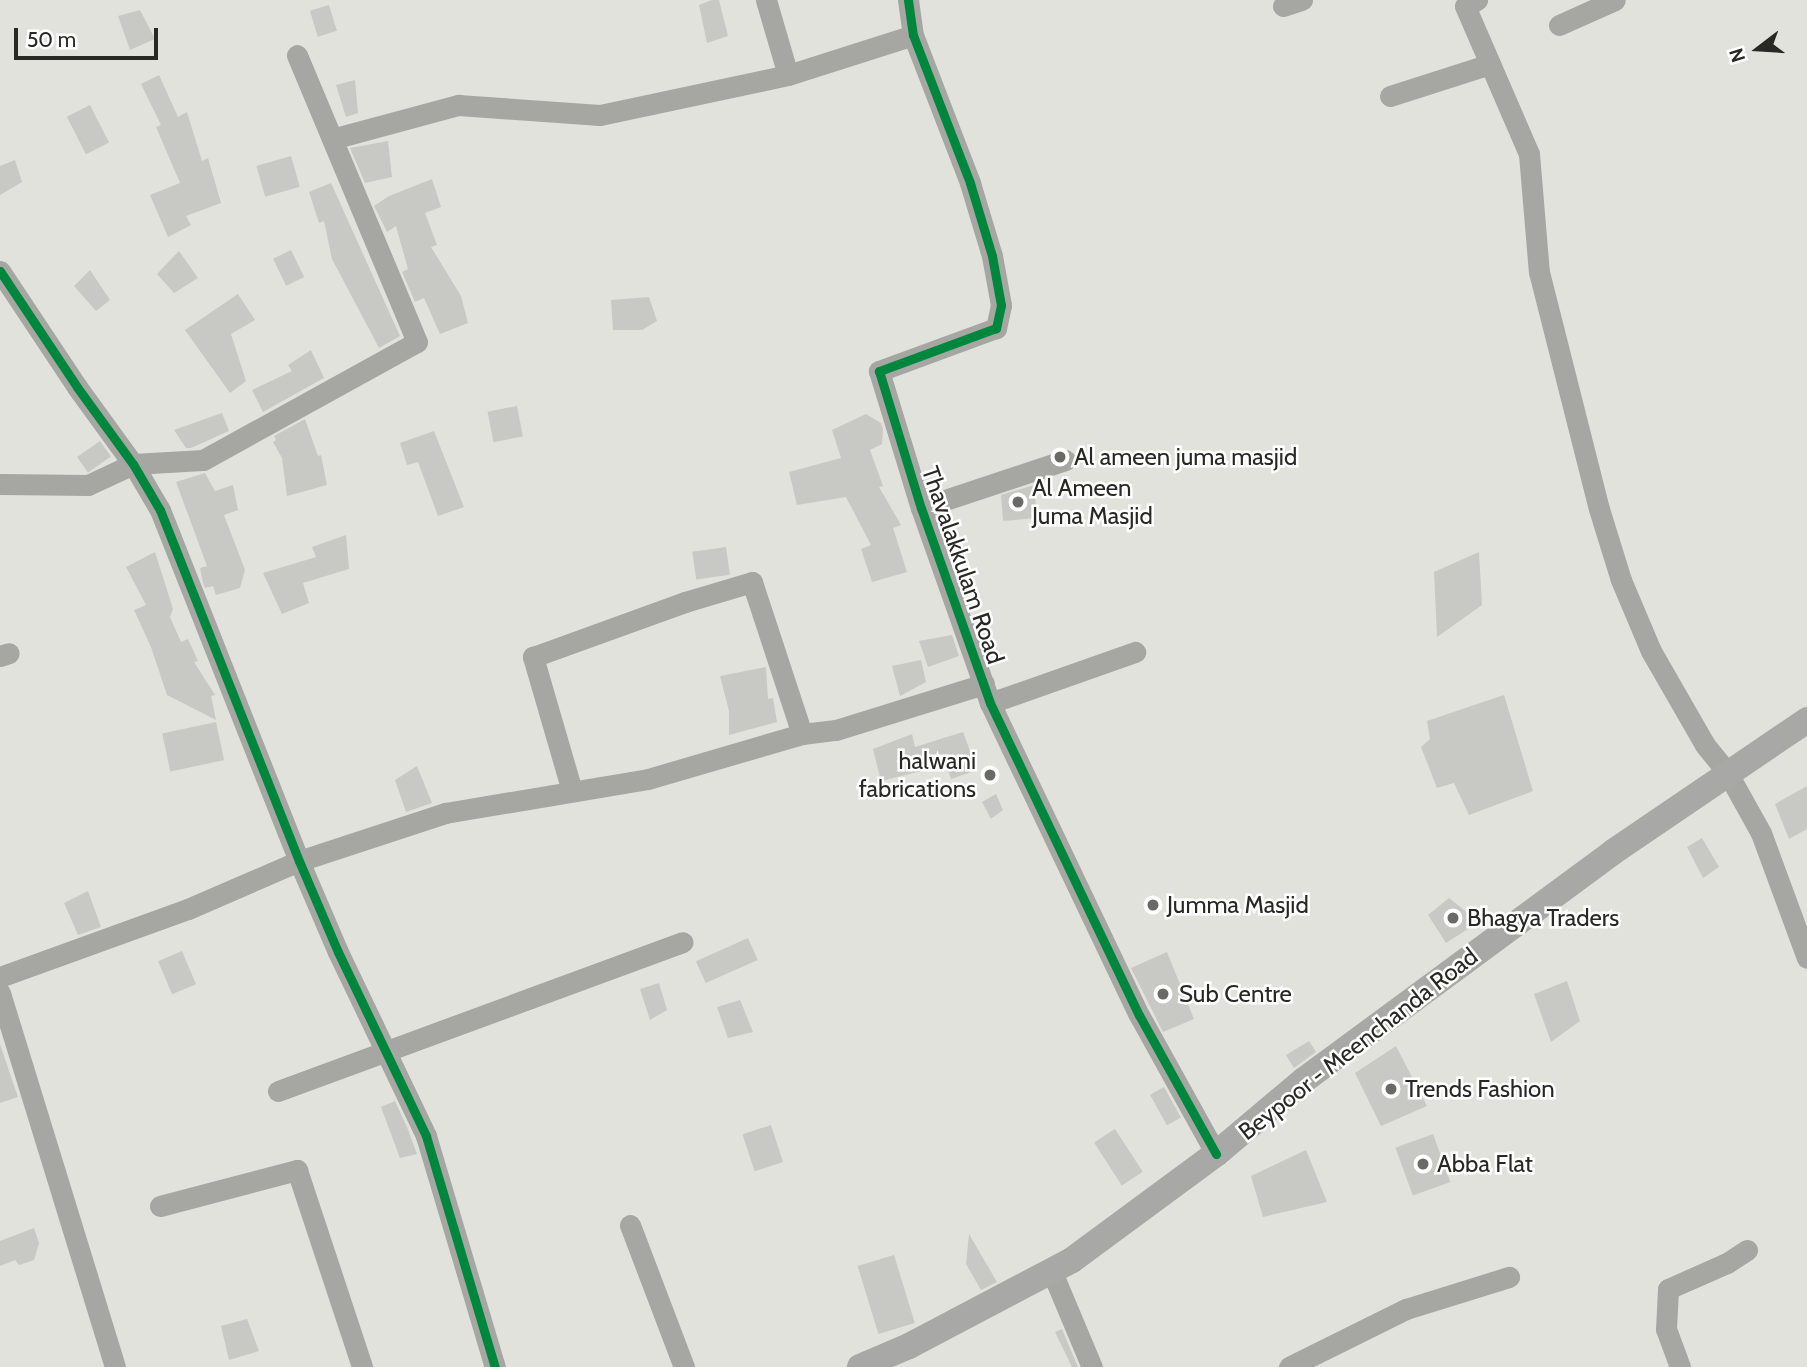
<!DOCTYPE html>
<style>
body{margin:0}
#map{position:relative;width:1807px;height:1367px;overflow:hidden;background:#e2e2dd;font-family:Cabin,sans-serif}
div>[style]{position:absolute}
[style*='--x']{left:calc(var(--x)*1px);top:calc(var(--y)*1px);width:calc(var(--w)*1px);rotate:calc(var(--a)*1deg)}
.building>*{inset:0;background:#c8c8c4;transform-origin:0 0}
.minor>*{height:21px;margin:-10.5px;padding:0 10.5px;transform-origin:10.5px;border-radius:10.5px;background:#a6a6a3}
.major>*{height:26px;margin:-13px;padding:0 13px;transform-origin:13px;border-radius:13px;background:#a8a8a6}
.cycleway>*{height:9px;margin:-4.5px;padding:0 4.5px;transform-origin:4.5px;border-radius:4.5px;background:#00873e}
.dots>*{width:19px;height:19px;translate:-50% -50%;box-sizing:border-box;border:4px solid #fff;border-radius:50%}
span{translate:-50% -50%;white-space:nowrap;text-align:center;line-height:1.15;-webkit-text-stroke:5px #fff;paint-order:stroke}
.poi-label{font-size:24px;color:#282825}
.left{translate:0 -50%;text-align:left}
.right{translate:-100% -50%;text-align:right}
.street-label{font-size:24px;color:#282825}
.north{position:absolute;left:1723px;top:14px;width:70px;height:70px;-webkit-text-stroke:5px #fff;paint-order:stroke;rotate:253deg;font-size:19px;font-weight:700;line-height:28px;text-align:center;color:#282825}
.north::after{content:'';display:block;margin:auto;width:24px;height:32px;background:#282825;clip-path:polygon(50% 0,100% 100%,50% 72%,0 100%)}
.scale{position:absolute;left:14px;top:28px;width:144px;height:32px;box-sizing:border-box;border:4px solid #282825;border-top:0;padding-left:9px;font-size:21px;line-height:24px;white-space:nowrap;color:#282825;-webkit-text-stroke:5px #fff;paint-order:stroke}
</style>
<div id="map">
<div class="building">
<div style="clip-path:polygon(712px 0,719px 0,728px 36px,707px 43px,699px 5px)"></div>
<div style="left:329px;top:5px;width:27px;height:20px;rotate:73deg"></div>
<div style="clip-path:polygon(140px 10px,155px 39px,130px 50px,118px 16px)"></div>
<div style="clip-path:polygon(159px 75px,178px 117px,187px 112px,202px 161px,208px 158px,221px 203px,186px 216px,191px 225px,168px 237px,150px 195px,180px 183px,156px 127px,161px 125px,141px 84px)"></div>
<div style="clip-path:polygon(355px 80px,358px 113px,346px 117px,336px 85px)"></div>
<div style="left:90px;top:105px;width:42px;height:26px;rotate:63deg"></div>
<div style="clip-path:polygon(388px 141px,392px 177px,365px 183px,350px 148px)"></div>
<div style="left:291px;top:156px;width:32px;height:36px;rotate:74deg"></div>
<div style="clip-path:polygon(15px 160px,22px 182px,0 195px,0 166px)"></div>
<div style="clip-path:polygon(432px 179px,441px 207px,425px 213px,437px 245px,431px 247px,461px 296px,468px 323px,440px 334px,424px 298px,415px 302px,402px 272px,408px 269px,396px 226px,387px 232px,374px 206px,389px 196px)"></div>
<div style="clip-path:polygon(331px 183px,400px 336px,379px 348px,332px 259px,324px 221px,319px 223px,309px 192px)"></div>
<div style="left:291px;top:250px;width:30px;height:20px;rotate:64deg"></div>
<div style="clip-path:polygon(179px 251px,198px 278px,174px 293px,157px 274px)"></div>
<div style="clip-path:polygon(90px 270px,110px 300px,96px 311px,74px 286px)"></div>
<div style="clip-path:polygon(238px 294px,255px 320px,231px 334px,246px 381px,230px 393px,185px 330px)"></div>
<div style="clip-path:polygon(649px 297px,657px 321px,642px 330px,613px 330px,611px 300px)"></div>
<div style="clip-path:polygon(311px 350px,324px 378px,263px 412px,252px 390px,292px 371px,288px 365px)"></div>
<div style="left:517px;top:406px;width:31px;height:30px;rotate:79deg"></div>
<div style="clip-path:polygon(222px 413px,229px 431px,191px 448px,186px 448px,174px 430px)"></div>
<div style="clip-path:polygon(866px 414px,881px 423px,883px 429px,882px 444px,870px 450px,883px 486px,879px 487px,901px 525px,893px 528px,907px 572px,872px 582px,861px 549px,871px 545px,846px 497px,797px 505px,789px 472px,841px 458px,832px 430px)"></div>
<div style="clip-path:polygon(305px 419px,318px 456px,321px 455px,327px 485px,287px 496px,282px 458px,273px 442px,276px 440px,274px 436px)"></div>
<div style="clip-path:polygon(434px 431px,464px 507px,438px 516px,418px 462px,407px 465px,400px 443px)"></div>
<div style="left:100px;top:441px;width:19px;height:28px;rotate:55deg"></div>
<div style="clip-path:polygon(205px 473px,215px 491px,233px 485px,238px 510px,224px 515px,245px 570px,240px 588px,216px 595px,213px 586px,205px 588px,203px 583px,200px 568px,207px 566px,176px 482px)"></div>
<div style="clip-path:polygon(1034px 485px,1037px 518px,1003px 521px,1001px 495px)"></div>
<div style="clip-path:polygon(346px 535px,349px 569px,303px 583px,309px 603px,282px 614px,263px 573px,316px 557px,312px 547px)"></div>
<div style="left:726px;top:547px;width:28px;height:34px;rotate:82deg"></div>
<div style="clip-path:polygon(155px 552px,173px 609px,170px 617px,181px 642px,188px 639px,198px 661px,194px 662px,215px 695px,211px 696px,216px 720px,167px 695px,151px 647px,134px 610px,146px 605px,126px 567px)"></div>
<div style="clip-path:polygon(1479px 552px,1482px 605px,1437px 637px,1434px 572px)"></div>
<div style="clip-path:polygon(952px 635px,959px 656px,928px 667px,919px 641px)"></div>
<div style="clip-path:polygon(921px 660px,926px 682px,900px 696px,892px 666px)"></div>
<div style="clip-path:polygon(766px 667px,768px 699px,773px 698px,777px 722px,729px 735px,729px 711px,720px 676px)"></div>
<div style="clip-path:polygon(1504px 695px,1533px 791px,1469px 815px,1454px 783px,1437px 788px,1421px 747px,1430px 739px,1427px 721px)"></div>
<div style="left:216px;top:722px;width:39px;height:55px;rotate:78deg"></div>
<div style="clip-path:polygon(963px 732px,977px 770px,951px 779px,946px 765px,881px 781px,873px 749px,912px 734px,915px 747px)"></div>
<div style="clip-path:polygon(417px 766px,432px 803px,406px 812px,395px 780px)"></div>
<div style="clip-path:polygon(1807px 786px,1807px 829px,1789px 839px,1775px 804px)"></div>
<div style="clip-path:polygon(996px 794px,1003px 810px,991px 819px,982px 802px)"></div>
<div style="clip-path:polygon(1702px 838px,1719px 867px,1703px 878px,1687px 847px)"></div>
<div style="clip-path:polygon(88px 891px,101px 927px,78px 935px,64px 903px)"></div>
<div style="clip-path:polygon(1449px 898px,1479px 922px,1446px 943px,1428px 915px)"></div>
<div style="left:748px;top:938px;width:24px;height:57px;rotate:66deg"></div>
<div style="left:182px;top:951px;width:36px;height:26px;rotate:67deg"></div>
<div style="clip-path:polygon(1167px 952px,1194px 1019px,1163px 1032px,1131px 968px)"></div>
<div style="clip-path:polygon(1567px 981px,1580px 1021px,1551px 1042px,1534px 994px)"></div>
<div style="clip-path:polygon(659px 983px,667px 1010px,650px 1020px,640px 989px)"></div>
<div style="clip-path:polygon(740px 1000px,753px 1032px,728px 1038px,717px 1007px)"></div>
<div style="clip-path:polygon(1309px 1041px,1316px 1052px,1294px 1068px,1286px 1055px)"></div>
<div style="clip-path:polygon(0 1044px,18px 1097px,0 1103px)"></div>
<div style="clip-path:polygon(1396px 1046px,1427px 1106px,1381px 1126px,1355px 1073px)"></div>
<div style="left:1164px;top:1087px;width:35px;height:16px;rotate:61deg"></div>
<div style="clip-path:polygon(395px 1101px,407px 1127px,417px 1154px,400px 1158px,381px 1107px)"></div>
<div style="left:771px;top:1125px;width:39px;height:30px;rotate:72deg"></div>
<div style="left:1115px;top:1129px;width:51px;height:25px;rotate:57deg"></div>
<div style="left:1433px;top:1134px;width:51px;height:40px;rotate:70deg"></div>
<div style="clip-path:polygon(1306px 1150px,1327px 1202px,1263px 1217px,1251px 1176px)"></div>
<div style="clip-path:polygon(34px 1228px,39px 1243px,34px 1260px,19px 1265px,15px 1260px,0 1266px,0 1241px)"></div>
<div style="clip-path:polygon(969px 1234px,997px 1282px,981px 1290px,966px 1264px)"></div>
<div style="left:894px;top:1255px;width:71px;height:38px;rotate:73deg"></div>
<div style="clip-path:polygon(247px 1319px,259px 1351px,229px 1360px,221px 1326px)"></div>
<div style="clip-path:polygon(1062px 1329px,1078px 1367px,1072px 1367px,1055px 1332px)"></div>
</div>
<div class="minor">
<div style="--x:766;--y:0;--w:78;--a:73.7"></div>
<div style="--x:908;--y:0;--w:35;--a:82"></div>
<div style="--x:913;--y:35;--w:159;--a:68.9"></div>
<div style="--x:970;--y:183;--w:76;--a:73.2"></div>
<div style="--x:992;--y:256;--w:50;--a:79.6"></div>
<div style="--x:1001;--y:305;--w:24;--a:102"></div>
<div style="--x:996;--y:328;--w:125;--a:159.8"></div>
<div style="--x:879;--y:371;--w:143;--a:73"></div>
<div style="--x:921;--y:508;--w:207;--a:70.5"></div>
<div style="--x:990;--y:703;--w:346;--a:64.5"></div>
<div style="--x:1139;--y:1015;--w:159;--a:61"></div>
<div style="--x:1477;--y:0;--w:13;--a:153"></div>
<div style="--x:1465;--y:6;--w:161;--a:66.6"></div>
<div style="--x:1529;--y:154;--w:118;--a:85.2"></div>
<div style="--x:1539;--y:272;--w:244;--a:75.8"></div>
<div style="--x:1599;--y:509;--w:74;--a:72.8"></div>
<div style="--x:1621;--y:580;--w:77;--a:67.1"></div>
<div style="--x:1651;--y:651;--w:108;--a:60.1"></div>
<div style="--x:1705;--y:745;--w:35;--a:51"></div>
<div style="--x:1727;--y:772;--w:70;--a:60.9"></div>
<div style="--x:1761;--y:833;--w:133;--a:69.8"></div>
<div style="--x:1283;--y:6;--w:20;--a:-18"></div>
<div style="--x:1559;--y:25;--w:61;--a:-24.1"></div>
<div style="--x:1390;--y:96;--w:105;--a:-17.7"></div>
<div style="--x:332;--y:139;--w:131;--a:-15.1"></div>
<div style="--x:458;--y:105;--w:142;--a:4"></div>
<div style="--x:600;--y:115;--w:192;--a:-12"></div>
<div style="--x:788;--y:75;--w:131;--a:-17.7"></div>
<div style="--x:0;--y:271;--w:139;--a:56.4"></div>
<div style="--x:77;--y:387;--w:95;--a:54"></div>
<div style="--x:133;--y:464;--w:53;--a:59.6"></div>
<div style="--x:160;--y:510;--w:378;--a:68.4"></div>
<div style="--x:299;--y:861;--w:99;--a:66.8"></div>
<div style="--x:338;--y:952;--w:204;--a:64.4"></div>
<div style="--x:426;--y:1136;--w:241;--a:73.4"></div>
<div style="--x:0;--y:484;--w:88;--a:0.7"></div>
<div style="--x:88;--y:485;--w:50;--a:-25"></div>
<div style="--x:133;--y:464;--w:70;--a:-3.3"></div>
<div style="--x:203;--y:460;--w:244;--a:-28.9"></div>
<div style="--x:417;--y:342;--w:311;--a:-112.7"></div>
<div style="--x:921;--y:508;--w:152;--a:-18.4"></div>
<div style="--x:0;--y:656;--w:9;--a:-18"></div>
<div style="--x:990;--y:703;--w:154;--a:-19.4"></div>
<div style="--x:572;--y:791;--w:140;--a:-106.2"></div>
<div style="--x:533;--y:657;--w:162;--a:-19.9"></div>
<div style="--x:685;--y:602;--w:70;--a:-16.6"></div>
<div style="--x:752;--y:582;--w:160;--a:71.8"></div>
<div style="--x:0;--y:977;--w:200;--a:-19.9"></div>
<div style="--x:188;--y:909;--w:121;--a:-23.4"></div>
<div style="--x:299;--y:861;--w:154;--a:-18.2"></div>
<div style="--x:445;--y:813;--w:206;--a:-9.5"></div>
<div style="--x:648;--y:779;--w:160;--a:-16.3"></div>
<div style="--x:802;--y:734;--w:34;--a:-7"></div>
<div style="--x:836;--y:730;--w:155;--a:-17.3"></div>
<div style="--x:0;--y:993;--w:391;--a:72.9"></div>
<div style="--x:278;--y:1091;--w:431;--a:-20.2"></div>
<div style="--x:160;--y:1206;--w:142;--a:-14.7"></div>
<div style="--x:297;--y:1170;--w:207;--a:71.7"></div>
<div style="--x:630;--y:1225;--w:152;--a:69.2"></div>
<div style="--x:1052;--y:1272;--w:103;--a:67.2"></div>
<div style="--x:1289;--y:1367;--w:131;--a:-26.4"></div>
<div style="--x:1406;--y:1309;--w:108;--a:-17.3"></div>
<div style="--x:1680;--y:1367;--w:40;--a:-110.2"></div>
<div style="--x:1666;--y:1329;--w:40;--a:-87.1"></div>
<div style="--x:1668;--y:1289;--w:64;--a:-23.8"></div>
<div style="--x:1727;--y:1263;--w:24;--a:-33"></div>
</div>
<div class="major">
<div style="--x:860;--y:1367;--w:53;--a:-23.2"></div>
<div style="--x:909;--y:1346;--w:184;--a:-27.8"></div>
<div style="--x:1072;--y:1260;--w:179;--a:-36.4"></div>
<div style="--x:1216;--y:1154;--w:115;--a:-40.1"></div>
<div style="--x:1304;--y:1080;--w:384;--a:-36.4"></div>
<div style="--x:1613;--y:852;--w:235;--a:-34.2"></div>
</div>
<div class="cycleway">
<div style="--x:908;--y:0;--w:35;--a:82"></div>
<div style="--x:913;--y:35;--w:159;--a:68.9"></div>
<div style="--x:970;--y:183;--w:76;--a:73.2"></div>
<div style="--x:992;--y:256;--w:50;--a:79.6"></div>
<div style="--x:1001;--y:305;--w:24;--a:102"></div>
<div style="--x:996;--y:328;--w:125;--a:159.8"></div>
<div style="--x:879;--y:371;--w:143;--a:73"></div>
<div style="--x:921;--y:508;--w:207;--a:70.5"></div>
<div style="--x:990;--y:703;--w:346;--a:64.5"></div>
<div style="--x:1139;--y:1015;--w:159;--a:61"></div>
<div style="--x:0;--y:271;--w:139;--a:56.4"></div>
<div style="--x:77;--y:387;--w:95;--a:54"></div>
<div style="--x:133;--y:464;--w:53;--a:59.6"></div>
<div style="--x:160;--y:510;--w:378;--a:68.4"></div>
<div style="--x:299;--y:861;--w:99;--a:66.8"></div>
<div style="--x:338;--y:952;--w:204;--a:64.4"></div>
<div style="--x:426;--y:1136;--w:241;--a:73.4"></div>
</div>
<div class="dots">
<div style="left:1060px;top:457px;background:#696965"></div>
<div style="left:1018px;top:502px;background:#696965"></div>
<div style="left:990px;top:775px;background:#696965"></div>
<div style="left:1153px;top:905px;background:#696965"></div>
<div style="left:1453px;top:918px;background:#696965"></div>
<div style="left:1163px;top:994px;background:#696965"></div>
<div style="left:1391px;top:1089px;background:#696965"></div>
<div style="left:1423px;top:1164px;background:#696965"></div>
</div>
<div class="poi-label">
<span class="left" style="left:1074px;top:457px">Al ameen juma masjid</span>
<span class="left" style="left:1032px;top:502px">Al Ameen<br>Juma Masjid</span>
<span class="right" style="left:976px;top:775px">halwani<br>fabrications</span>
<span class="left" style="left:1167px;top:905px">Jumma Masjid</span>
<span class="left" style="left:1467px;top:918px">Bhagya Traders</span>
<span class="left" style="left:1179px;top:994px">Sub Centre</span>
<span class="left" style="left:1405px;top:1089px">Trends Fashion</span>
<span class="left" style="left:1437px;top:1164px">Abba Flat</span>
</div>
<div class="street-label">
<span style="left:963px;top:565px;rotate:71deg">Thavalakkulam Road</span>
<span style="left:1358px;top:1044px;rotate:-38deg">Beypoor - Meenchanda Road</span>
</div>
<div class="north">N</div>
<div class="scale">50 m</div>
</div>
